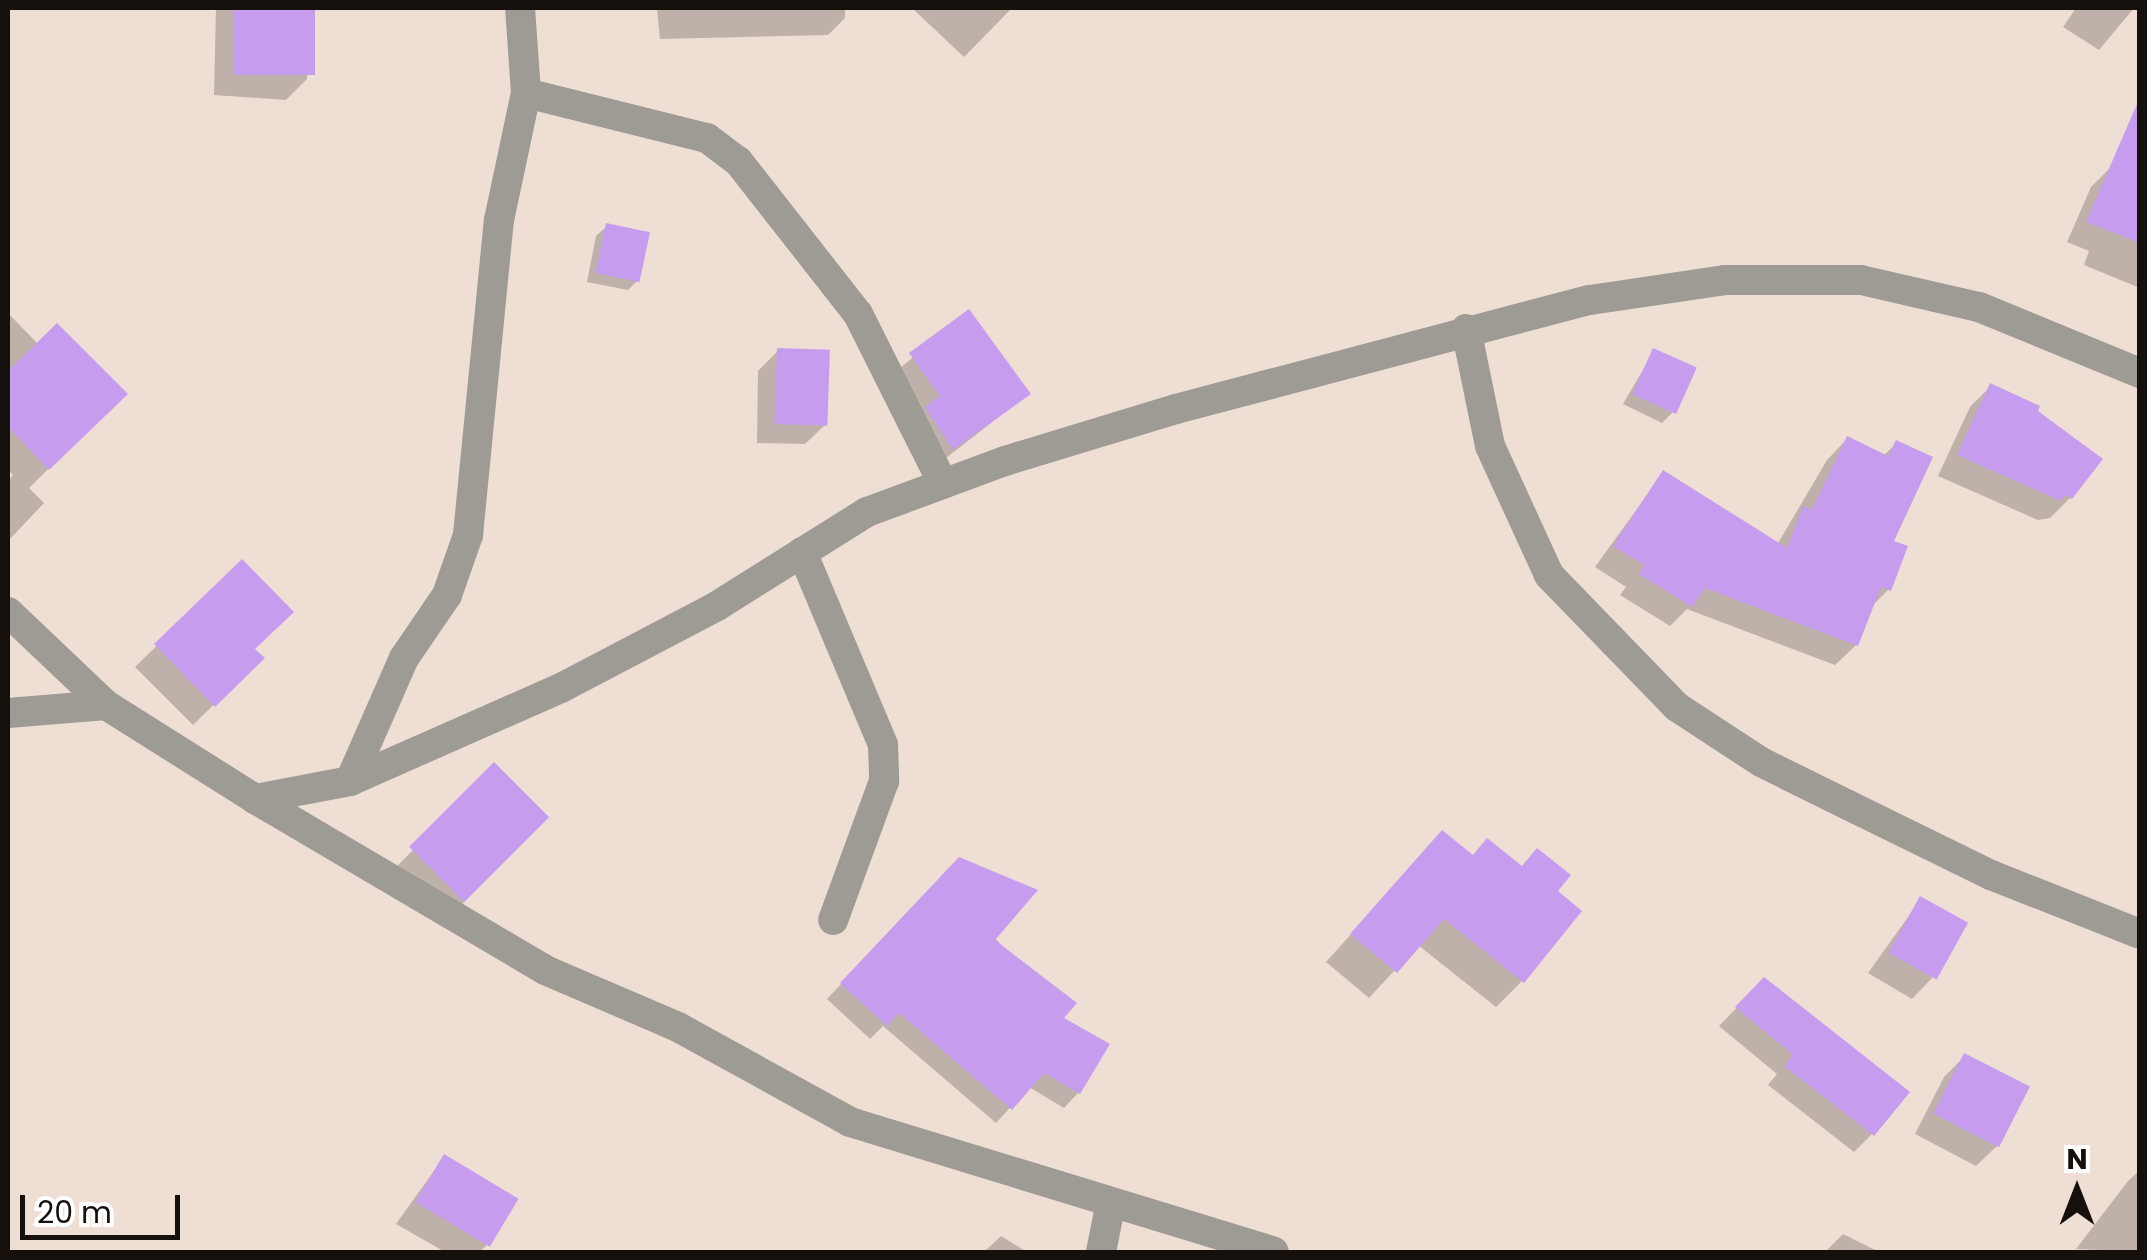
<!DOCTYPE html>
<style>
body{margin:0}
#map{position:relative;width:2147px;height:1260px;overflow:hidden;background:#eeded4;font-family:Poppins,sans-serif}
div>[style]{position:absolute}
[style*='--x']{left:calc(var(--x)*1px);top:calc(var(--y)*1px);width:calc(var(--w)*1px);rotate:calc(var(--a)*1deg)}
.shadow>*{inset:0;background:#0003;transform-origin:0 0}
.building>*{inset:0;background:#c69dee;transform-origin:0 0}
.minor>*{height:30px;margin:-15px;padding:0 15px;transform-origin:15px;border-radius:15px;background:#9e9a94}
span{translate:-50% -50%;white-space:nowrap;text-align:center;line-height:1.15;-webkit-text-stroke:8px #fff;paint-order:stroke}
.frame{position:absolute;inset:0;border:10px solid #15100c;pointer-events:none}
.north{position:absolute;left:2027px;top:1140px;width:100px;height:100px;-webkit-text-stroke:8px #fff;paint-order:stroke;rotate:0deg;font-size:28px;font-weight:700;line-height:40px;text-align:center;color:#15100c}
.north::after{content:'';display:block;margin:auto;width:35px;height:45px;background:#15100c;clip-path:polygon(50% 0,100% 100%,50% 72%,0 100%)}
.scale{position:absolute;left:20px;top:1195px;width:160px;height:45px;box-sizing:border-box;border:5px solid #15100c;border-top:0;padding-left:12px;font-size:30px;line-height:35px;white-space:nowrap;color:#15100c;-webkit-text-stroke:8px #fff;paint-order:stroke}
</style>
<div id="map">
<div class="shadow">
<div style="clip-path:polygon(216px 8px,312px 8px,307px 79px,286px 100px,214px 95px)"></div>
<div style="clip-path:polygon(657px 8px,845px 8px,845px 18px,828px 35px,660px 39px)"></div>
<div style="clip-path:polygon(912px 8px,1012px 8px,964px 57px)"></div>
<div style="clip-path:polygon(2076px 8px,2134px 8px,2099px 50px,2063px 27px)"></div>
<div style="clip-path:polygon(2112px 166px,2140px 168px,2140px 288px,2084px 265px,2089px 251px,2067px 242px,2091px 187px)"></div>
<div style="clip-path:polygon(607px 226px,638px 280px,628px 290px,587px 282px,596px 236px)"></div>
<div style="clip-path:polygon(8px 313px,38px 344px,124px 394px,29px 488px,44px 503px,8px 541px,8px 481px,13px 475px,8px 470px)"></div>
<div style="clip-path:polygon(968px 313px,1028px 394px,932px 469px,890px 376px)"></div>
<div style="clip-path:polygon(778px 351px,826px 424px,805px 444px,757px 443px,758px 371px)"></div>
<div style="clip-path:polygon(1654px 351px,1672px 413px,1662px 423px,1623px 404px)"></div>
<div style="clip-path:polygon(1991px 386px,2035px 412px,2070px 498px,2050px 518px,2038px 520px,1938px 476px,1970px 407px)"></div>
<div style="clip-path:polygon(1847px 439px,1883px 456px,1897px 443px,1889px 589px,1871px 607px,1856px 645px,1835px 665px,1687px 609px,1670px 626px,1620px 595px,1626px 587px,1595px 567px,1663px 473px,1777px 545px,1827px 460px)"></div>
<div style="clip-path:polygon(242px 563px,252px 649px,261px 658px,193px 725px,135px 667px)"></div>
<div style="left:494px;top:766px;width:73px;height:146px;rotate:44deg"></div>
<div style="clip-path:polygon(1442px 833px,1471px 857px,1554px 892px,1522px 981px,1496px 1007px,1418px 945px,1369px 998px,1326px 962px)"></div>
<div style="clip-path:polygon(944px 875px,1061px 1019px,1078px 1093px,1064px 1108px,1029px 1087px,996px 1123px,883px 1026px,870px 1039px,827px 999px)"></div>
<div style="clip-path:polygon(1921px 899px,1932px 978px,1912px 999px,1868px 973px)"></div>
<div style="clip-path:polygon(1764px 980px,1872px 1134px,1854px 1152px,1768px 1085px,1777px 1074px,1719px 1026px)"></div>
<div style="clip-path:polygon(1965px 1056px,1997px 1146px,1976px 1166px,1915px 1134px,1944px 1077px)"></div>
<div style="clip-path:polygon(444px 1157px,487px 1245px,479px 1252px,445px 1252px,396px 1224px)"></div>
<div style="clip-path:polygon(2140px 1170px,2140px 1252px,2076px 1249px,2128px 1181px)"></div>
<div style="clip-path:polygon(1843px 1234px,1879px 1252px,1825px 1252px)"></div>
<div style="clip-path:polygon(1001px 1236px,1027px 1252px,984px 1252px)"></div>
</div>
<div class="building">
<div style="left:234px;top:8px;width:81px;height:67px"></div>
<div style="clip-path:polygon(2140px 97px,2140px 243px,2086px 222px)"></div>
<div style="left:606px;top:223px;width:45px;height:51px;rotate:12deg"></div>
<div style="clip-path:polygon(969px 309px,1031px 394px,953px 450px,925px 407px,940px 396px,909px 353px)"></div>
<div style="clip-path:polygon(57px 323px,128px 394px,49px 470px,8px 427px,8px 371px)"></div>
<div style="left:777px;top:348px;width:53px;height:76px;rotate:2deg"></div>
<div style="left:1653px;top:348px;width:48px;height:51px;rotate:24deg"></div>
<div style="clip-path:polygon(1990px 383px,2040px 406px,2038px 411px,2103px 459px,2072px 499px,2065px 495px,2061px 501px,1957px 455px)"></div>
<div style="clip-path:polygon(1847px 436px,1888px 456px,1896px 440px,1933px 457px,1894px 541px,1908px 546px,1891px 591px,1881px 587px,1858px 646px,1705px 588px,1692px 607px,1639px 574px,1644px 565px,1613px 546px,1663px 470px,1787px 548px,1803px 506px,1812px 510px)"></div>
<div style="clip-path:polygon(242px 559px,294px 612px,255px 649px,265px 658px,215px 707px,154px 644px)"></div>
<div style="left:494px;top:762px;width:78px;height:120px;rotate:45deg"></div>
<div style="clip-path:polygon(1442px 830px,1473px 855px,1487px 838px,1522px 866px,1537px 848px,1571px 875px,1558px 891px,1582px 911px,1524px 983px,1444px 919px,1397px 973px,1350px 934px)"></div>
<div style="clip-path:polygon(959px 857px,1038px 890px,995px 940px,1077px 1003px,1064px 1018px,1110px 1044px,1080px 1094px,1044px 1073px,1012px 1110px,899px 1013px,887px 1026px,840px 983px)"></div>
<div style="left:1920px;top:896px;width:55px;height:65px;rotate:29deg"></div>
<div style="clip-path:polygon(1764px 977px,1910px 1092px,1874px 1136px,1784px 1066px,1793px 1055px,1735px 1007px)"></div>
<div style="left:1964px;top:1053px;width:74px;height:68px;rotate:27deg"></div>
<div style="left:444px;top:1154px;width:87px;height:56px;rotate:31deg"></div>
</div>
<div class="minor">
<div style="--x:526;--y:93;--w:187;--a:14"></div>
<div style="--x:707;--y:138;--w:39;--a:37"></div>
<div style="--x:738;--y:161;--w:194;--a:51.9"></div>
<div style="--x:858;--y:314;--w:190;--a:63.4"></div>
<div style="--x:1466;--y:329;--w:119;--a:78.4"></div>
<div style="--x:1490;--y:446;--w:142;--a:65.4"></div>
<div style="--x:1549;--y:575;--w:184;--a:45.9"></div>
<div style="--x:1677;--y:707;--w:100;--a:33.2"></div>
<div style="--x:1761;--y:762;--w:97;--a:26.3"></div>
<div style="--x:1848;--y:805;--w:159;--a:26.1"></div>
<div style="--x:1991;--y:875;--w:160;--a:21.6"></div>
<div style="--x:802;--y:552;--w:209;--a:67.2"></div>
<div style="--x:883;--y:745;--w:36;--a:88"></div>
<div style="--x:884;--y:781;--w:148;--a:110.1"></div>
<div style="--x:8;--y:612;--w:135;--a:43.5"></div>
<div style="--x:106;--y:705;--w:176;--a:32.2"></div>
<div style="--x:255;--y:799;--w:97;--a:-10.7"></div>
<div style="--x:350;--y:781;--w:231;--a:-23.8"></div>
<div style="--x:561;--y:688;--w:176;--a:-27.7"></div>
<div style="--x:717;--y:606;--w:177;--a:-32.1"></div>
<div style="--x:867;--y:512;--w:147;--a:-20.3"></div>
<div style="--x:1005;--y:461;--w:179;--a:-16.9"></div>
<div style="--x:1176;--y:409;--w:428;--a:-14.8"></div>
<div style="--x:1590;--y:300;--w:136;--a:-8.4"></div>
<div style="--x:1725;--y:280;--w:136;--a:0"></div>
<div style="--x:1861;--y:280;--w:121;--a:12.9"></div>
<div style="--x:1979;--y:307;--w:174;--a:22.3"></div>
<div style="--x:8;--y:713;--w:98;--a:-4.7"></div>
<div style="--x:350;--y:781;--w:134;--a:-66.3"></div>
<div style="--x:404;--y:658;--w:76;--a:-55.7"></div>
<div style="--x:447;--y:595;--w:64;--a:-70.7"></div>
<div style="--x:468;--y:535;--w:317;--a:-84.4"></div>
<div style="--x:499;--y:220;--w:130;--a:-78"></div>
<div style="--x:526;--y:93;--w:85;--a:-94"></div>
<div style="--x:255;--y:799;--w:337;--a:30.5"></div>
<div style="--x:545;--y:970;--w:145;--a:23.2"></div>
<div style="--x:678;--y:1027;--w:196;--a:28.9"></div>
<div style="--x:850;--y:1122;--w:443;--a:17"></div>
<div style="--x:1101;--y:1252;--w:46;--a:-78.7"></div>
</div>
<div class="frame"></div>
<div class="north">N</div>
<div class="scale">20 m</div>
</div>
